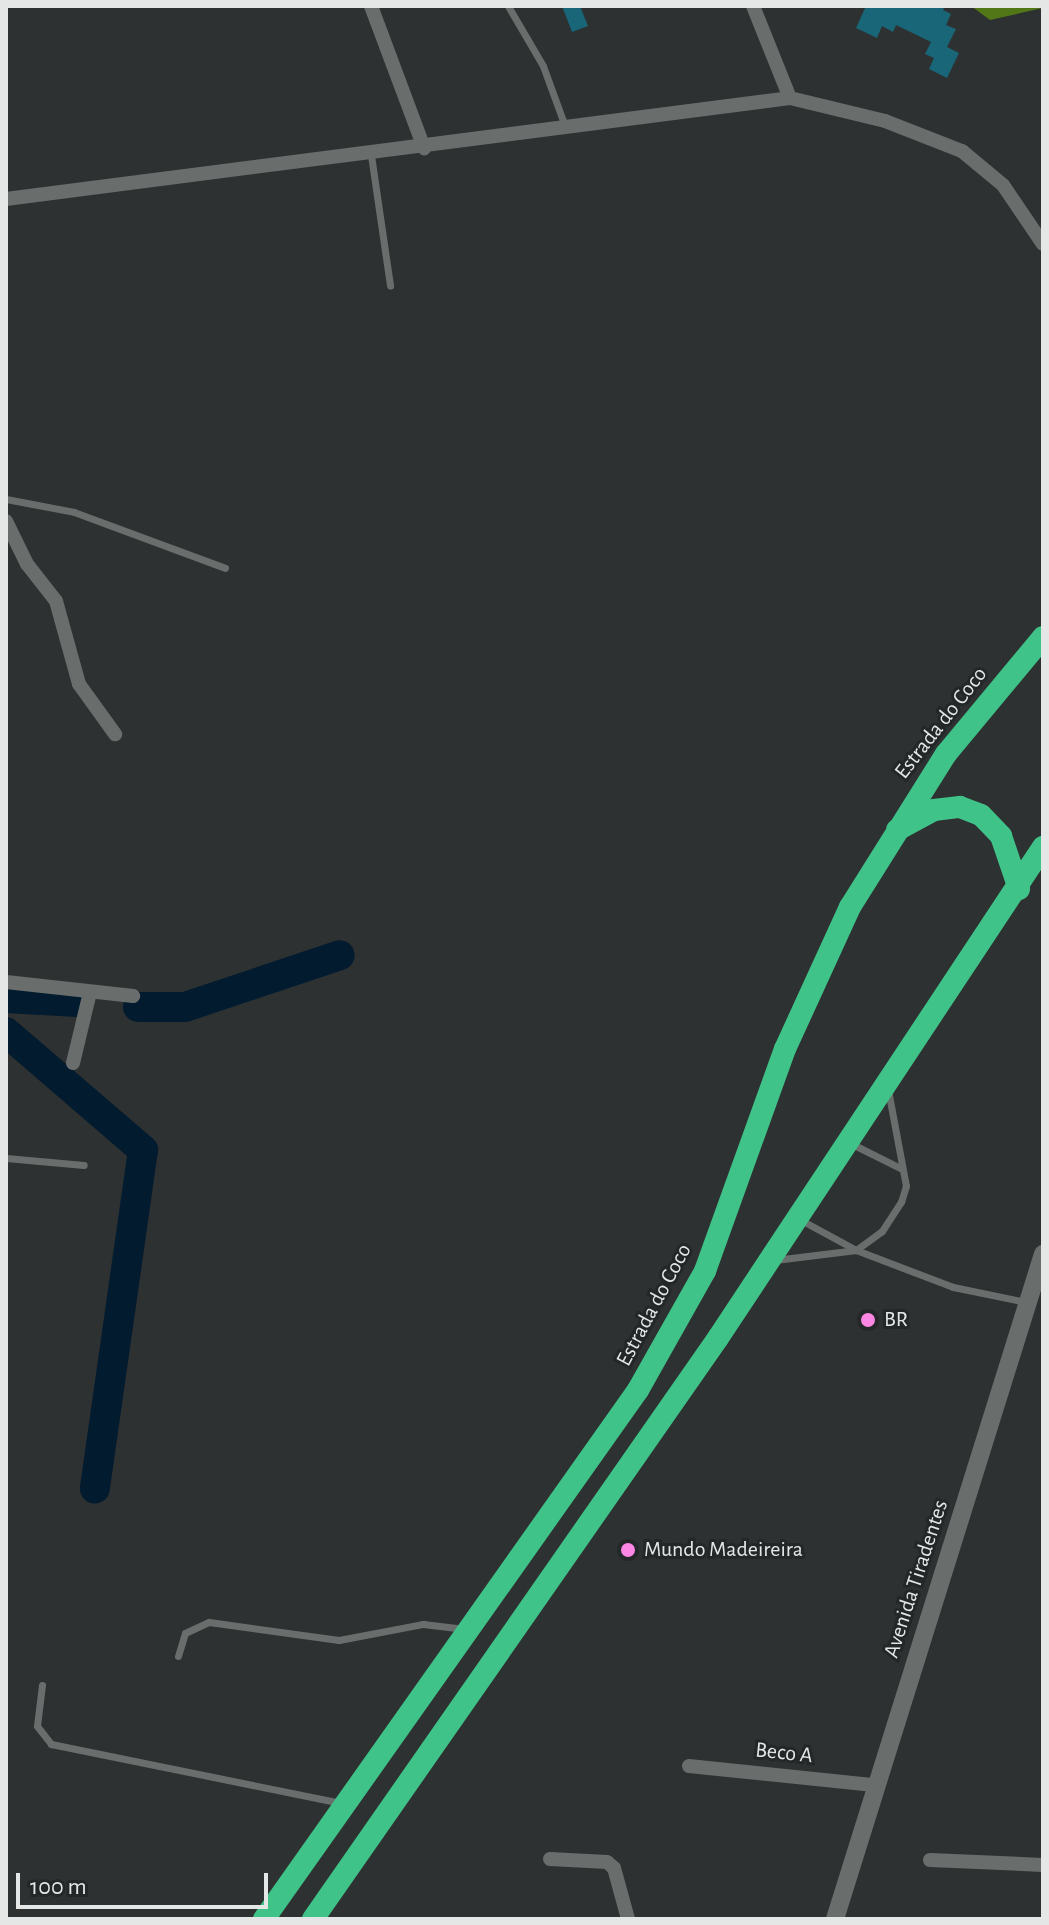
<!DOCTYPE html>
<style>
body{margin:0}
#map{position:relative;width:1049px;height:1925px;overflow:hidden;background:#2d3131;font-family:"Alegreya Sans",sans-serif}
div>[style]{position:absolute}
[style*='--x']{left:calc(var(--x)*1px);top:calc(var(--y)*1px);width:calc(var(--w)*1px);rotate:calc(var(--a)*1deg)}
.forest>*{inset:0;background:#527717}
.river>*{height:30px;margin:-15px;padding:0 15px;transform-origin:15px;border-radius:15px;background:#031b2f}
.building>*{inset:0;background:#186678}
.service>*{height:7px;margin:-3.5px;padding:0 3.5px;transform-origin:3.5px;border-radius:3.5px;background:#696e6d}
.minor>*{height:14px;margin:-7px;padding:0 7px;transform-origin:7px;border-radius:7px;background:#696e6d}
.tertiary>*{height:18px;margin:-9px;padding:0 9px;transform-origin:9px;border-radius:9px;background:#696e6d}
.trunk>*{height:22px;margin:-11px;padding:0 11px;transform-origin:11px;border-radius:11px;background:#40c389}
.dots>*{width:22px;height:22px;translate:-50% -50%;box-sizing:border-box;border:4px solid #232727;border-radius:50%}
span{translate:-50% -50%;white-space:nowrap;text-align:center;line-height:1.15;-webkit-text-stroke:6px #232727;paint-order:stroke}
.street-label{font-size:22px;color:#e4e7e6}
.poi-label{font-size:22px;color:#e4e7e6}
.left{translate:0 -50%;text-align:left}
.frame{position:absolute;inset:0;border:8px solid #e4e7e6;pointer-events:none}
.scale{position:absolute;left:16px;top:1873px;width:252px;height:36px;box-sizing:border-box;border:4px solid #e4e7e6;border-top:0;padding-left:10px;font-size:24px;line-height:28px;white-space:nowrap;color:#e4e7e6;-webkit-text-stroke:6px #232727;paint-order:stroke}
</style>
<div id="map">
<div class="forest">
<div style="clip-path:polygon(971px 6px,1043px 6px,1043px 8px,990px 20px)"></div>
</div>
<div class="river">
<div style="--x:6;--y:998;--w:72;--a:3.2"></div>
<div style="--x:138;--y:1007;--w:47;--a:0"></div>
<div style="--x:185;--y:1007;--w:163;--a:-18.5"></div>
<div style="--x:6;--y:1032;--w:181;--a:40.7"></div>
<div style="--x:143;--y:1150;--w:342;--a:98.1"></div>
</div>
<div class="building">
<div style="clip-path:polygon(562px 6px,580px 6px,588px 26px,572px 32px)"></div>
<div style="clip-path:polygon(866px 6px,945px 6px,943px 10px,951px 14px,946px 25px,956px 29px,947px 47px,959px 53px,947px 78px,929px 69px,934px 58px,925px 54px,931px 42px,896px 25px,893px 32px,882px 26px,877px 38px,856px 28px)"></div>
</div>
<div class="service">
<div style="--x:508;--y:6;--w:69;--a:59.7"></div>
<div style="--x:543;--y:66;--w:64;--a:69.9"></div>
<div style="--x:371;--y:155;--w:132;--a:81.7"></div>
<div style="--x:6;--y:499;--w:69;--a:10.8"></div>
<div style="--x:74;--y:512;--w:161;--a:20.3"></div>
<div style="--x:850;--y:1143;--w:58;--a:26.6"></div>
<div style="--x:6;--y:1158;--w:78;--a:5.1"></div>
<div style="--x:799;--y:1219;--w:65;--a:28.5"></div>
<div style="--x:856;--y:1250;--w:104;--a:20.9"></div>
<div style="--x:953;--y:1287;--w:75;--a:11.6"></div>
<div style="--x:775;--y:1260;--w:82;--a:-7"></div>
<div style="--x:856;--y:1250;--w:32;--a:-36"></div>
<div style="--x:882;--y:1231;--w:35;--a:-57"></div>
<div style="--x:901;--y:1202;--w:17;--a:-73"></div>
<div style="--x:906;--y:1186;--w:98;--a:-100.6"></div>
<div style="--x:178;--y:1656;--w:24;--a:-73"></div>
<div style="--x:185;--y:1633;--w:26;--a:-25"></div>
<div style="--x:209;--y:1622;--w:131;--a:7.9"></div>
<div style="--x:339;--y:1640;--w:86;--a:-10.8"></div>
<div style="--x:423;--y:1624;--w:42;--a:6.8"></div>
<div style="--x:42;--y:1685;--w:41;--a:97"></div>
<div style="--x:37;--y:1726;--w:23;--a:52"></div>
<div style="--x:51;--y:1744;--w:296;--a:11.5"></div>
</div>
<div class="minor">
<div style="--x:371;--y:6;--w:152;--a:69.5"></div>
<div style="--x:753;--y:6;--w:99;--a:68.1"></div>
<div style="--x:6;--y:199;--w:790;--a:-7.34"></div>
<div style="--x:790;--y:98;--w:98;--a:13.6"></div>
<div style="--x:885;--y:121;--w:83;--a:21.3"></div>
<div style="--x:962;--y:151;--w:53;--a:39.7"></div>
<div style="--x:1003;--y:185;--w:71;--a:55.9"></div>
<div style="--x:6;--y:521;--w:48;--a:64"></div>
<div style="--x:27;--y:564;--w:47;--a:51.9"></div>
<div style="--x:56;--y:601;--w:86;--a:74.5"></div>
<div style="--x:79;--y:684;--w:62;--a:54.2"></div>
<div style="--x:6;--y:982;--w:128;--a:6.3"></div>
<div style="--x:73;--y:1063;--w:73;--a:-76.5"></div>
<div style="--x:689;--y:1766;--w:186;--a:5.9"></div>
<div style="--x:550;--y:1859;--w:57;--a:3"></div>
<div style="--x:607;--y:1862;--w:9;--a:41"></div>
<div style="--x:614;--y:1868;--w:53;--a:74.6"></div>
<div style="--x:930;--y:1860;--w:113;--a:2.5"></div>
</div>
<div class="tertiary">
<div style="--x:835;--y:1919;--w:697;--a:-72.63"></div>
</div>
<div class="trunk">
<div style="--x:897;--y:830;--w:42;--a:-28.4"></div>
<div style="--x:934;--y:810;--w:26;--a:-7"></div>
<div style="--x:960;--y:807;--w:22;--a:21"></div>
<div style="--x:981;--y:815;--w:29;--a:46"></div>
<div style="--x:1001;--y:836;--w:56;--a:71.2"></div>
<div style="--x:264;--y:1919;--w:648;--a:-54.74"></div>
<div style="--x:638;--y:1390;--w:137;--a:-60.6"></div>
<div style="--x:705;--y:1271;--w:236;--a:-70.2"></div>
<div style="--x:785;--y:1049;--w:156;--a:-65.4"></div>
<div style="--x:850;--y:907;--w:181;--a:-57.9"></div>
<div style="--x:946;--y:754;--w:152;--a:-50.3"></div>
<div style="--x:313;--y:1919;--w:708;--a:-55.12"></div>
<div style="--x:718;--y:1338;--w:589;--a:-56.5"></div>
</div>
<div class="dots">
<div style="left:868px;top:1320px;background:#fc86e4"></div>
<div style="left:628px;top:1550px;background:#fc86e4"></div>
</div>
<div class="street-label">
<span style="left:941px;top:723px;rotate:-52deg">Estrada do Coco</span>
<span style="left:654px;top:1305px;rotate:-62deg">Estrada do Coco</span>
<span style="left:916px;top:1579px;rotate:-72deg">Avenida Tiradentes</span>
<span style="left:784px;top:1753px;rotate:6deg">Beco A</span>
</div>
<div class="poi-label">
<span class="left" style="left:884px;top:1320px">BR</span>
<span class="left" style="left:644px;top:1550px">Mundo Madeireira</span>
</div>
<div class="frame"></div>
<div class="scale">100 m</div>
</div>
